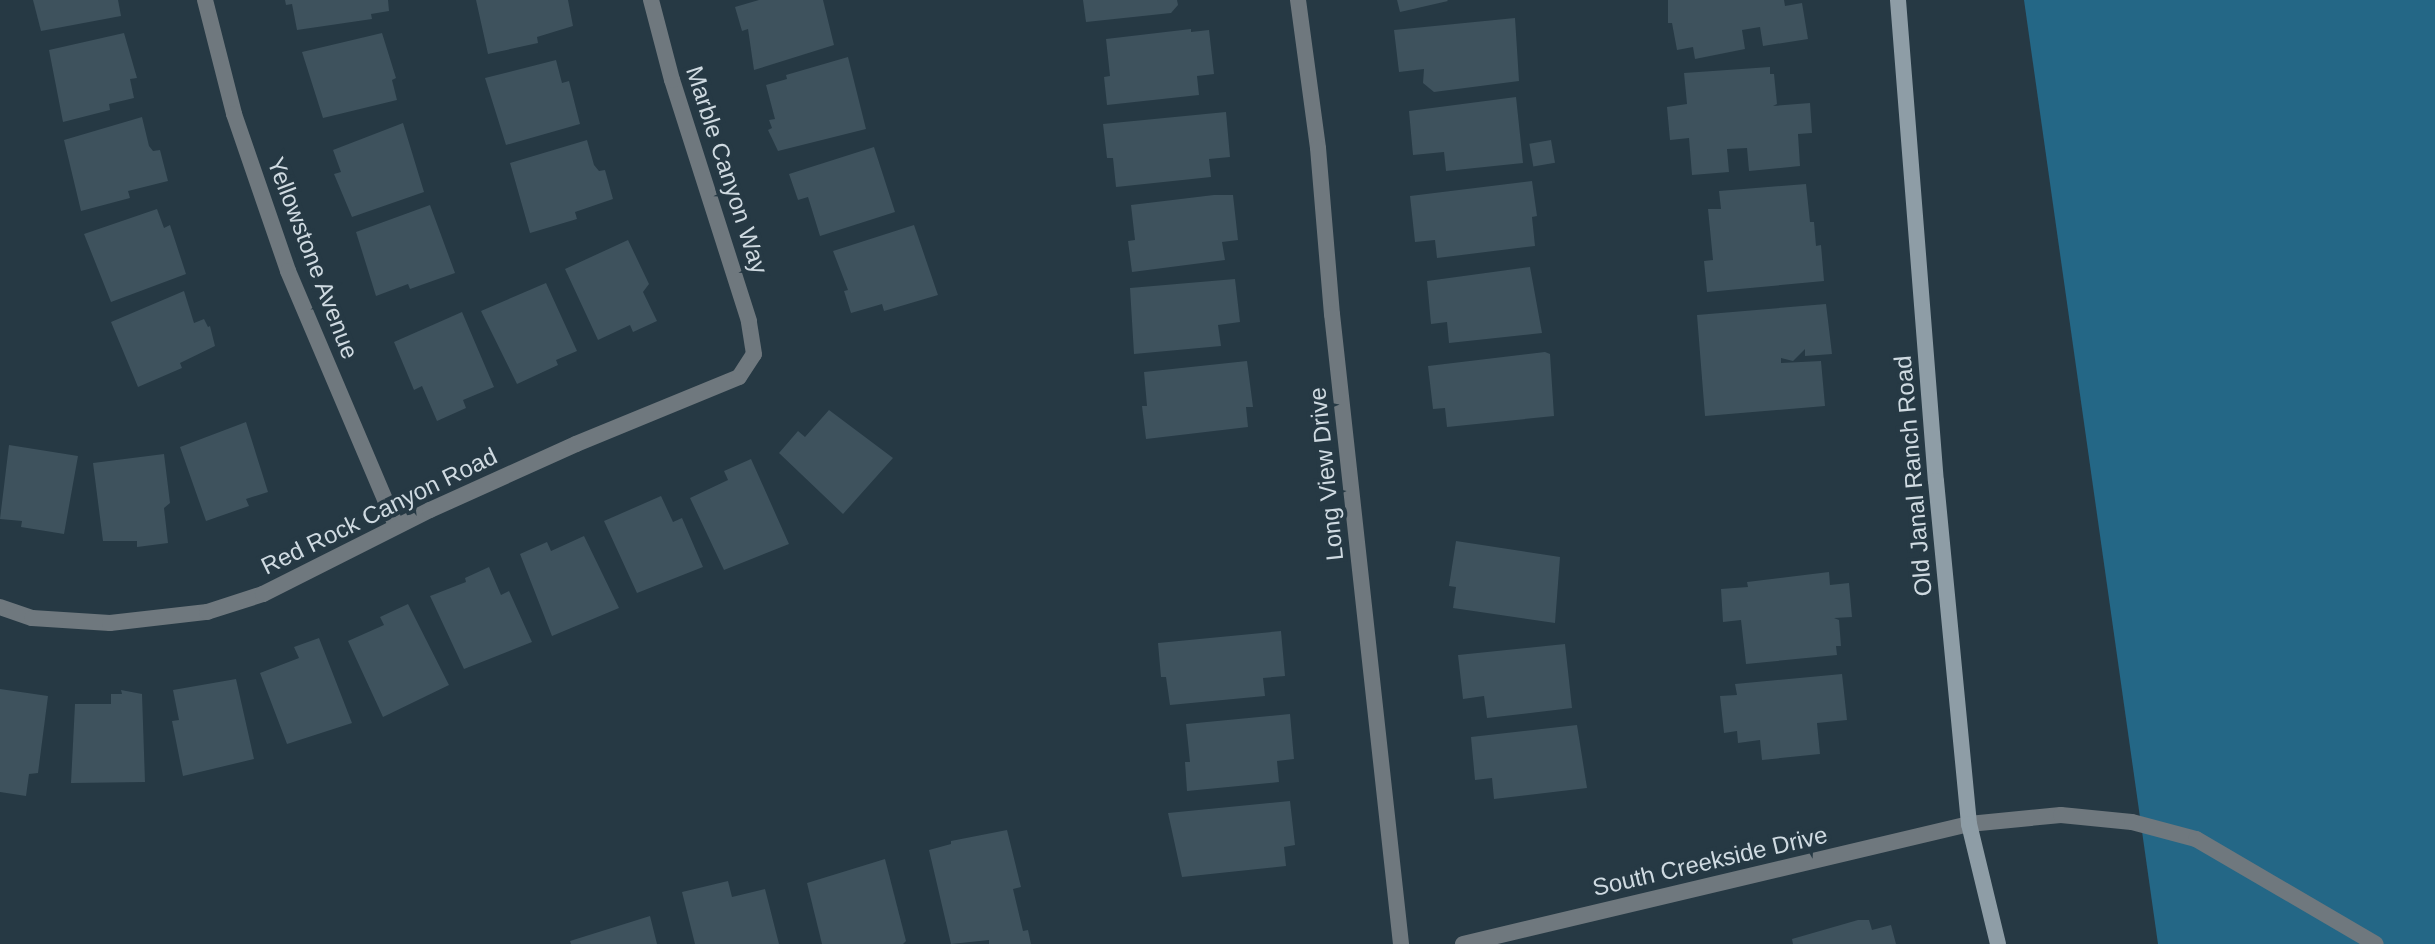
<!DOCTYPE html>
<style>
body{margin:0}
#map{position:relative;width:2435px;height:944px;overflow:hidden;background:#263944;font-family:Arial,sans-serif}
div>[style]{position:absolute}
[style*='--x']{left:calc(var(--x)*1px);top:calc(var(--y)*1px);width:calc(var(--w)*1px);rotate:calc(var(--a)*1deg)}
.green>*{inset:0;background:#246786}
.building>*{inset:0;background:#3e525d;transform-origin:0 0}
.lane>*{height:16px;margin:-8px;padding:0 8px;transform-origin:8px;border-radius:8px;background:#6f787e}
.street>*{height:16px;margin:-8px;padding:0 8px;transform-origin:8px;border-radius:8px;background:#6f787e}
.secondary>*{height:16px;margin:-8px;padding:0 8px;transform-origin:8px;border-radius:8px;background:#8e9da6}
span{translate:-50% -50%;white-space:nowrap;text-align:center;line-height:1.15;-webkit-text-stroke:8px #263944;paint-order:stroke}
.street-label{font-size:24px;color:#cfdae1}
</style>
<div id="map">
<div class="green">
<div style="clip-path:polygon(2024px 0,2435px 0,2435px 944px,2158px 944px)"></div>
</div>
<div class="building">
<div style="clip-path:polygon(33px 0,118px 0,121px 16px,41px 31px)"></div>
<div style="clip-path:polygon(285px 0,388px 0,389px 11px,371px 14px,372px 19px,297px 30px,292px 4px,286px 5px)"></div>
<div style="clip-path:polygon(476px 0,568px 0,573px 26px,537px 37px,538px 43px,488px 54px)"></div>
<div style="clip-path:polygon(759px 0,823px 0,834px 45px,754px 70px,748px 29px,742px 31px,735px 7px)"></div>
<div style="clip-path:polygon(1083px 0,1177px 0,1178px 5px,1171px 13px,1086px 22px)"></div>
<div style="clip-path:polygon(1397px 0,1447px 0,1448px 1px,1400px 12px)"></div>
<div style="clip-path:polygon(1668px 0,1784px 0,1785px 6px,1802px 3px,1808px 39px,1763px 46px,1760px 27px,1742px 30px,1745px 49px,1695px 59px,1693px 47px,1677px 50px,1672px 23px,1668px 23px)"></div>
<div style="clip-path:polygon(1515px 18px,1519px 81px,1434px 92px,1423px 83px,1424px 69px,1399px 72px,1394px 30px)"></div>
<div style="clip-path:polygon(1191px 29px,1191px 32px,1209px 30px,1214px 74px,1197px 76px,1199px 95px,1107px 105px,1104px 77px,1110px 76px,1106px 39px)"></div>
<div style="clip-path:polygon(124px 33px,137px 78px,130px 79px,134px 98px,109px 104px,110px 110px,63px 122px,49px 50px)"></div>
<div style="clip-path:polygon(382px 33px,396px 78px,392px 80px,397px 100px,323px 118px,302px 52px)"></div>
<div style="clip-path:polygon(848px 57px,866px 129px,778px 151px,768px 130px,772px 128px,769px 120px,775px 119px,766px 85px,787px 79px,786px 75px)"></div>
<div style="clip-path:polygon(556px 60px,562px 83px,569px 81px,580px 124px,506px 145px,485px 78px)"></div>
<div style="clip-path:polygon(1770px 67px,1770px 74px,1774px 74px,1777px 104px,1773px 106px,1810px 103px,1812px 133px,1798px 134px,1800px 166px,1749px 171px,1747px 148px,1727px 149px,1729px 172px,1692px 175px,1689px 138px,1670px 140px,1667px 107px,1687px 104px,1684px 73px)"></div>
<div style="clip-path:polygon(1516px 97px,1523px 163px,1446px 171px,1444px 152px,1413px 155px,1409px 111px)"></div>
<div style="clip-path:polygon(1226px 112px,1230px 157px,1209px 159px,1211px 177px,1116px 187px,1113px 158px,1107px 158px,1103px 124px)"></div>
<div style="clip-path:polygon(142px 117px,149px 146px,153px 151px,160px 150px,168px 181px,128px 191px,130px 198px,81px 211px,64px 140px)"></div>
<div style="clip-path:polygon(403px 123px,424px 192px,352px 217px,334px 174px,341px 172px,333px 150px)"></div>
<div style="clip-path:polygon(587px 140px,594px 165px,599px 171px,605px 170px,613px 199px,575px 212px,577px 219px,530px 233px,510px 163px)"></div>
<div style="left:1551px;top:140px;width:23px;height:22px;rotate:80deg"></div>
<div style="clip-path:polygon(874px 147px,895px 212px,820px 236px,808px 197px,798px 200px,789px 174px)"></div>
<div style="clip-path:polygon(1532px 181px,1537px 216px,1532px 217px,1535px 246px,1437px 258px,1435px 240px,1415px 242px,1410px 196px)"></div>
<div style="clip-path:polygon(1806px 184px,1810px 222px,1814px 222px,1816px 246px,1821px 245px,1824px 281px,1707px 292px,1704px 261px,1713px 260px,1708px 209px,1721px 209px,1719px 191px)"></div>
<div style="clip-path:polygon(1214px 195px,1233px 195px,1238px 240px,1222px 242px,1225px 260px,1132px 272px,1128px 241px,1135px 240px,1131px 205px)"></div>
<div style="clip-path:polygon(430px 205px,455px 273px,410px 289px,408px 284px,376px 296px,356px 232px)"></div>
<div style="clip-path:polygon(157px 209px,164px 228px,170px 225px,186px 274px,111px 302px,84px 234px)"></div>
<div style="clip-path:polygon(914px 225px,938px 295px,884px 311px,882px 304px,851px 313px,844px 291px,848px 290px,833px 251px)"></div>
<div style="clip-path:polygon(628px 240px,649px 284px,643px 292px,657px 321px,633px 332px,630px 325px,598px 340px,565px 269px)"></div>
<div style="clip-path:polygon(1530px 267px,1542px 333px,1449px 343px,1447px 322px,1431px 324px,1427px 281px)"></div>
<div style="clip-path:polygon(1235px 279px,1240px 322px,1218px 325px,1221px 346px,1134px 354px,1130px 288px)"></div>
<div style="clip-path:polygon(546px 283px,577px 351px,556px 360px,558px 365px,517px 384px,481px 311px)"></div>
<div style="clip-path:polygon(184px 291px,194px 323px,204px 319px,208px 327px,210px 326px,215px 346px,180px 363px,182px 368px,138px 387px,111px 322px)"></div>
<div style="clip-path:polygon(1826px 304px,1832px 354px,1805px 356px,1805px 349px,1793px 361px,1781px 358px,1781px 363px,1821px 361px,1825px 406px,1705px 416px,1697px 315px)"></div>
<div style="clip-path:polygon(462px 312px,494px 387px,463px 400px,466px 408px,437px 421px,422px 386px,414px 390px,394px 342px)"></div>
<div style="clip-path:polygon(1545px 352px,1550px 354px,1554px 416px,1447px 427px,1445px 408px,1433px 409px,1428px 366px)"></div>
<div style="clip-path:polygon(1247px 361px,1253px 407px,1246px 407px,1248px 427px,1146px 439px,1142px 406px,1147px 406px,1144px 372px)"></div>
<div style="clip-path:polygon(829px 410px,893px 458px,843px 514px,779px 453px,798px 431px,805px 437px)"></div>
<div style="clip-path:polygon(246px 422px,268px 492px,246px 499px,249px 506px,206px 521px,180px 447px)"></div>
<div style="clip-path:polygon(9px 445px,78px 456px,64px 534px,21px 527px,22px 521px,0 519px)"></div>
<div style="clip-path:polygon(164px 454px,170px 503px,164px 508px,168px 543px,137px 547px,137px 541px,103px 541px,93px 463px)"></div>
<div style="clip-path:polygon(751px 459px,789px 544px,724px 570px,690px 498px,728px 480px,724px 471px)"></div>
<div style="clip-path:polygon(661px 496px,673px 522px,682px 518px,703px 567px,637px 593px,604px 521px)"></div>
<div style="clip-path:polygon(584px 536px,619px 608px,552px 636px,520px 554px,547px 542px,551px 551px)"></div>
<div style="clip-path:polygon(1456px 541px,1560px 557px,1555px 623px,1453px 608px,1456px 587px,1449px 586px)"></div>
<div style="clip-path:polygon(489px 567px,501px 595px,509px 591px,532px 642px,464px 669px,430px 596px,466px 582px,465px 578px)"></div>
<div style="clip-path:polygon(1829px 572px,1830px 585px,1849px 583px,1852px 617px,1834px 618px,1839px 620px,1841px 646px,1836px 646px,1837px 655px,1746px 664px,1741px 620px,1723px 622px,1721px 589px,1748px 587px,1747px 582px)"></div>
<div style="clip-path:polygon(408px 604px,449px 685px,383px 717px,348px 641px,384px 625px,380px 617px)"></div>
<div style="clip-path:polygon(1281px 631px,1285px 676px,1263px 678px,1265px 696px,1170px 705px,1166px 677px,1161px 677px,1158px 643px)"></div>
<div style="clip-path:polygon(319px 638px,352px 723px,287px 744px,260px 673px,299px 658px,294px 647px)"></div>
<div style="clip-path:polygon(1565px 644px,1572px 708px,1487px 718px,1484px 696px,1463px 699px,1458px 655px)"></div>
<div style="clip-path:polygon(1842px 674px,1847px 720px,1817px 723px,1820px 754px,1762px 760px,1760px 740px,1738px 743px,1737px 731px,1724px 733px,1720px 696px,1737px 695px,1735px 684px)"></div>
<div style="clip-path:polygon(236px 679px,254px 759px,183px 776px,172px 721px,179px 720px,173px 690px)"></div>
<div style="clip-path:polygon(0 689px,48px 696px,38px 773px,29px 774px,26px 796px,0 792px)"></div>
<div style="clip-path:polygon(121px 690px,142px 694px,145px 782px,71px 783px,75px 704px,111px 704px,111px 694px,122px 694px)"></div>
<div style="clip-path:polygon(1290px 714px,1294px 759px,1277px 761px,1279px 782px,1187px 791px,1185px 762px,1190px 762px,1186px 724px)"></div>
<div style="clip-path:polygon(1577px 725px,1587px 788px,1494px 799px,1492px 778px,1475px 780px,1471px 737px)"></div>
<div style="clip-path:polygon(1290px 801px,1295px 845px,1284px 847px,1286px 866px,1182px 877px,1168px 813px)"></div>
<div style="clip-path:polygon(1007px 830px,1021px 887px,1013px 889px,1023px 931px,1028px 930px,1031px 944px,989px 944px,989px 940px,951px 944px,929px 850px,951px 844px,951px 841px)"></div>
<div style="clip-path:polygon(885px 859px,906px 941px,903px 944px,822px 944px,807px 883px)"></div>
<div style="clip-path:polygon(728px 881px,732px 897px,765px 889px,779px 944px,695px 944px,682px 892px)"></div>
<div style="clip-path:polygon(650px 916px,657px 944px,571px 944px,570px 941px)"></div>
<div style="clip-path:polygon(1858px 920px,1869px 920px,1872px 930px,1891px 925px,1896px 944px,1793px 944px,1792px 939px)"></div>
</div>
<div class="lane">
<div style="--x:1969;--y:824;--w:92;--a:-5.6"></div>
<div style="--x:2061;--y:815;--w:71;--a:5.6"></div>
<div style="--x:2132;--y:822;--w:66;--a:14.9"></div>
<div style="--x:2196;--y:839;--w:208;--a:30.3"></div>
</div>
<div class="street">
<div style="--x:205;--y:0;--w:118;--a:75.7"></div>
<div style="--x:234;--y:114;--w:166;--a:71"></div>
<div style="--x:288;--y:271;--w:277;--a:67"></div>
<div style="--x:1298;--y:0;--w:149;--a:82.3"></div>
<div style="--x:1318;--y:148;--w:167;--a:85.2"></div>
<div style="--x:1332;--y:314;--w:634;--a:83.75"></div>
<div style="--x:0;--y:607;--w:34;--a:19"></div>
<div style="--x:32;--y:618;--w:78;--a:3.7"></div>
<div style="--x:110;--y:623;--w:98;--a:-6.5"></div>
<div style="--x:207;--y:612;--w:59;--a:-17.8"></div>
<div style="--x:263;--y:594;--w:187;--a:-26.7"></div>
<div style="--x:430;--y:510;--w:160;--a:-24.3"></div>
<div style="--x:576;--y:444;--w:176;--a:-22.3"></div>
<div style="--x:739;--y:377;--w:27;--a:-57"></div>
<div style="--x:754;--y:354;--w:33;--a:-99"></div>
<div style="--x:749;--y:321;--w:253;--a:-107.7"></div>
<div style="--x:672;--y:80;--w:83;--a:-104.7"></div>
<div style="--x:1463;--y:944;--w:520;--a:-13.34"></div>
</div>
<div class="secondary">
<div style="--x:1898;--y:0;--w:482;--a:85.5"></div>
<div style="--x:1936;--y:481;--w:345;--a:84.5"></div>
<div style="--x:1969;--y:824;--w:123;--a:76.4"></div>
</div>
<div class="street-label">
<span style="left:727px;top:170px;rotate:72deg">Marble Canyon Way</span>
<span style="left:313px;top:258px;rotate:69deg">Yellowstone Avenue</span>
<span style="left:1326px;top:474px;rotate:-96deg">Long View Drive</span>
<span style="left:1913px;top:476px;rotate:-95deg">Old Janal Ranch Road</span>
<span style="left:379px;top:511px;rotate:-26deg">Red Rock Canyon Road</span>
<span style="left:1710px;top:861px;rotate:-13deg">South Creekside Drive</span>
</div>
</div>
